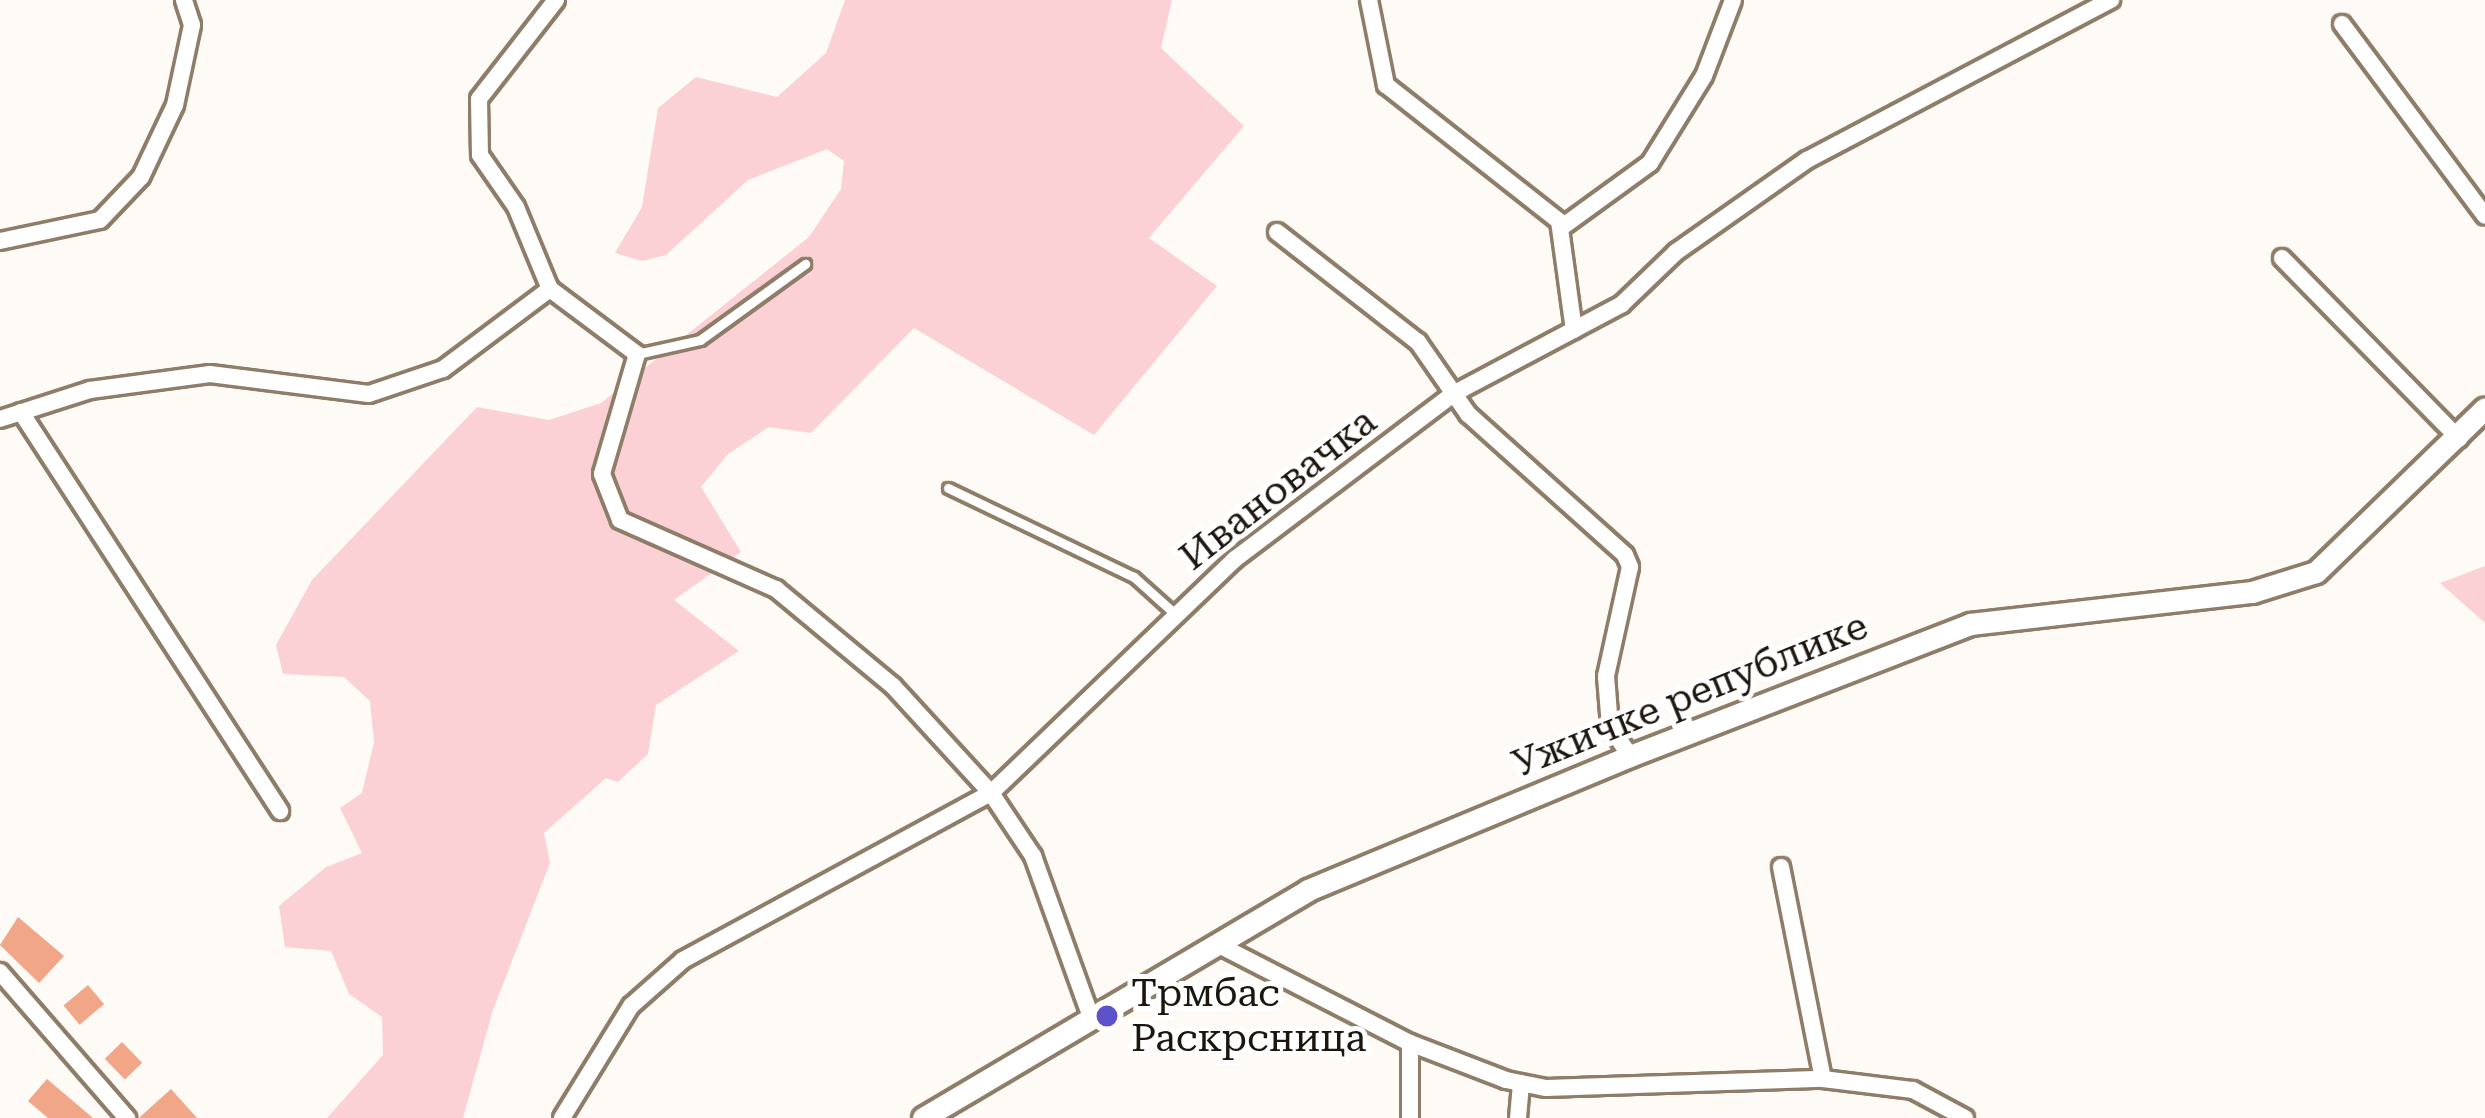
<!DOCTYPE html>
<meta charset="utf-8">
<style>
body{margin:0}
#map{position:relative;width:2485px;height:1118px;overflow:hidden;background:#fefaf5;font-family:"Roboto Serif",serif}
div>[style]{position:absolute}
[style*='--x']{left:calc(var(--x)*1px);top:calc(var(--y)*1px);width:calc(var(--w)*1px);rotate:calc(var(--a)*1deg)}
.green>*{inset:0;background:#fbd1d5}
.building>*{inset:0;background:#f1a688;transform-origin:0 0}
.roads{filter:drop-shadow(3px 0 #8e7d68) drop-shadow(-3px 0 #8e7d68) drop-shadow(0 3px #8e7d68) drop-shadow(0 -3px #8e7d68)}
.service>*{height:9px;margin:-4.5px;padding:0 4.5px;transform-origin:4.5px;border-radius:4.5px;background:#fff}
.minor>*{height:16px;margin:-8px;padding:0 8px;transform-origin:8px;border-radius:8px;background:#fff}
.tertiary>*{height:21px;margin:-10.5px;padding:0 10.5px;transform-origin:10.5px;border-radius:10.5px;background:#fff}
.dots>*{width:33px;height:33px;translate:-50% -50%;box-sizing:border-box;border:6px solid #fff;border-radius:50%}
span{translate:-50% -50%;white-space:nowrap;text-align:center;line-height:1.15;-webkit-text-stroke:10px #fff;paint-order:stroke}
.street-label{font-size:39px;color:#1c160e}
.poi-label{font-size:39px;color:#1c160e}
.left{translate:0 -50%;text-align:left}
</style>
<div id="map">
<div class="green">
<div style="clip-path:polygon(845px 0,1172px 0,1161px 48px,1244px 126px,1149px 238px,1217px 286px,1094px 435px,914px 328px,811px 433px,769px 427px,728px 454px,701px 487px,741px 552px,674px 600px,739px 651px,656px 705px,648px 754px,618px 782px,606px 778px,544px 833px,550px 863px,493px 1010px,463px 1118px,327px 1118px,383px 1055px,382px 1017px,349px 994px,331px 951px,285px 947px,279px 906px,326px 867px,362px 853px,340px 808px,362px 793px,374px 742px,370px 701px,344px 677px,283px 674px,276px 645px,312px 580px,477px 407px,549px 420px,601px 403px,809px 237px,841px 189px,844px 161px,827px 149px,748px 180px,666px 255px,642px 261px,615px 253px,642px 207px,658px 108px,696px 77px,777px 97px,826px 53px)"></div>
<div style="clip-path:polygon(2485px 566px,2485px 623px,2440px 583px)"></div>
</div>
<div class="building">
<div style="clip-path:polygon(18px 917px,64px 956px,39px 983px,0 945px)"></div>
<div style="left:88px;top:985px;width:25px;height:32px;rotate:50deg"></div>
<div style="left:122px;top:1042px;width:29px;height:24px;rotate:46deg"></div>
<div style="clip-path:polygon(47px 1079px,93px 1118px,48px 1118px,28px 1101px)"></div>
<div style="clip-path:polygon(171px 1089px,197px 1118px,140px 1118px,140px 1117px)"></div>
</div>
<div class="roads">
<div class="service">
<div style="--x:637;--y:354;--w:65;--a:-12.5"></div>
<div style="--x:700;--y:340;--w:130;--a:-35.9"></div>
<div style="--x:948;--y:488;--w:206;--a:25.6"></div>
<div style="--x:1134;--y:577;--w:54;--a:42"></div>
</div>
<div class="minor">
<div style="--x:556;--y:0;--w:125;--a:127.9"></div>
<div style="--x:479;--y:99;--w:56;--a:89"></div>
<div style="--x:480;--y:155;--w:63;--a:55.3"></div>
<div style="--x:516;--y:207;--w:89;--a:67.5"></div>
<div style="--x:550;--y:289;--w:109;--a:36.8"></div>
<div style="--x:637;--y:354;--w:125;--a:106.3"></div>
<div style="--x:602;--y:474;--w:49;--a:68.6"></div>
<div style="--x:620;--y:520;--w:171;--a:23.9"></div>
<div style="--x:776;--y:589;--w:152;--a:39.7"></div>
<div style="--x:893;--y:686;--w:145;--a:47.5"></div>
<div style="--x:991;--y:793;--w:76;--a:56.3"></div>
<div style="--x:1033;--y:856;--w:171;--a:70.2"></div>
<div style="--x:1369;--y:0;--w:87;--a:78.7"></div>
<div style="--x:1386;--y:85;--w:220;--a:38.2"></div>
<div style="--x:1559;--y:221;--w:110;--a:82.2"></div>
<div style="--x:2342;--y:24;--w:239;--a:53.3"></div>
<div style="--x:1562;--y:227;--w:109;--a:-36"></div>
<div style="--x:1650;--y:163;--w:102;--a:-58.2"></div>
<div style="--x:1704;--y:76;--w:81;--a:-69.1"></div>
<div style="--x:1277;--y:232;--w:179;--a:38"></div>
<div style="--x:1418;--y:342;--w:88;--a:55.2"></div>
<div style="--x:1468;--y:414;--w:211;--a:41.9"></div>
<div style="--x:1625;--y:555;--w:13;--a:67"></div>
<div style="--x:1630;--y:567;--w:112;--a:102.4"></div>
<div style="--x:1606;--y:676;--w:51;--a:85.5"></div>
<div style="--x:1610;--y:727;--w:35;--a:55"></div>
<div style="--x:0;--y:241;--w:102;--a:-11.9"></div>
<div style="--x:100;--y:220;--w:59;--a:-46.4"></div>
<div style="--x:141;--y:177;--w:80;--a:-64.7"></div>
<div style="--x:175;--y:105;--w:82;--a:-78"></div>
<div style="--x:192;--y:25;--w:26;--a:-108"></div>
<div style="--x:2282;--y:258;--w:253;--a:45.6"></div>
<div style="--x:21;--y:412;--w:476;--a:57"></div>
<div style="--x:0;--y:419;--w:95;--a:-17.9"></div>
<div style="--x:90;--y:390;--w:121;--a:-7.6"></div>
<div style="--x:210;--y:374;--w:160;--a:7.2"></div>
<div style="--x:369;--y:394;--w:78;--a:-18.7"></div>
<div style="--x:443;--y:369;--w:134;--a:-36.8"></div>
<div style="--x:1781;--y:867;--w:216;--a:78.8"></div>
<div style="--x:1219;--y:945;--w:215;--a:27.2"></div>
<div style="--x:1410;--y:1043;--w:103;--a:21.1"></div>
<div style="--x:1506;--y:1080;--w:41;--a:11.3"></div>
<div style="--x:1546;--y:1088;--w:277;--a:-1.9"></div>
<div style="--x:1823;--y:1079;--w:91;--a:7"></div>
<div style="--x:1913;--y:1090;--w:59;--a:28.3"></div>
<div style="--x:0;--y:972;--w:194;--a:49"></div>
<div style="--x:1410;--y:1043;--w:75;--a:90"></div>
<div style="--x:562;--y:1118;--w:132;--a:-58.4"></div>
<div style="--x:631;--y:1006;--w:69;--a:-41.5"></div>
<div style="--x:683;--y:960;--w:350;--a:-28.5"></div>
<div style="--x:991;--y:793;--w:338;--a:-43.8"></div>
<div style="--x:1235;--y:559;--w:273;--a:-37.1"></div>
<div style="--x:1453;--y:394;--w:191;--a:-28"></div>
<div style="--x:1622;--y:304;--w:75;--a:-43.9"></div>
<div style="--x:1676;--y:252;--w:160;--a:-35.1"></div>
<div style="--x:1807;--y:160;--w:344;--a:-27.8"></div>
<div style="--x:1518;--y:1118;--w:35;--a:-85"></div>
</div>
<div class="tertiary">
<div style="--x:923;--y:1118;--w:447;--a:-30.6"></div>
<div style="--x:1308;--y:890;--w:349;--a:-22.6"></div>
<div style="--x:1630;--y:756;--w:365;--a:-21.2"></div>
<div style="--x:1970;--y:624;--w:284;--a:-6.5"></div>
<div style="--x:2252;--y:592;--w:67;--a:-17.4"></div>
<div style="--x:2316;--y:572;--w:235;--a:-44.1"></div>
</div>
</div>
<div class="dots">
<div style="left:1107px;top:1016px;background:#5d52ca"></div>
</div>
<div class="street-label">
<span style="left:1278px;top:489px;rotate:-38deg">Ивановачка</span>
<span style="left:1690px;top:695px;rotate:-22deg">Ужичке републике</span>
</div>
<div class="poi-label">
<span class="left" style="left:1131px;top:1016px">Трмбас<br>Раскрсница</span>
</div>
</div>
